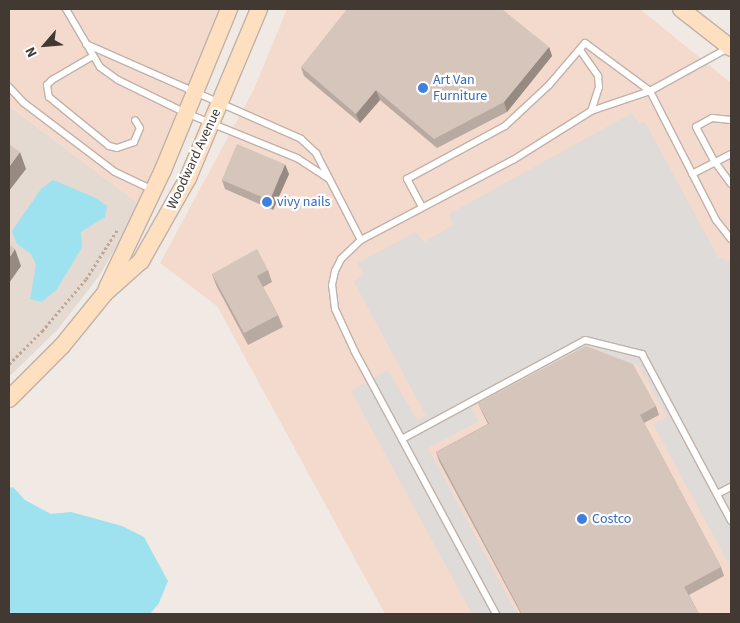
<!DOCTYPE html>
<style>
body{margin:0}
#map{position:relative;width:740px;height:623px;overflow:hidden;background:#f1e9e3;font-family:"Source Sans 3",sans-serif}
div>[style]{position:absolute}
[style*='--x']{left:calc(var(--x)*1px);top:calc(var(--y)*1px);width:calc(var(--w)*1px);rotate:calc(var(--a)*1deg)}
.residential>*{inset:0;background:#e5dad1}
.commercial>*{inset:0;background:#f4dacd}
.parking>*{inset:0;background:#dfdbd8}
.water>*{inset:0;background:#9ee2ef}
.path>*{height:2.5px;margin-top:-1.25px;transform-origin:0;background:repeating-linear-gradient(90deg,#bea797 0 2.5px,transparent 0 5px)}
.roads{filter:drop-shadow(1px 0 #c0b2a9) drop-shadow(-1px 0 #c0b2a9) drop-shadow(0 1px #c0b2a9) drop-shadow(0 -1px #c0b2a9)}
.lane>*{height:6px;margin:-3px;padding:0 3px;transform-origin:3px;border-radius:3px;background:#fff}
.secondary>*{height:16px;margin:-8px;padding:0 8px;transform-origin:8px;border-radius:8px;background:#fee0c0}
.wall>*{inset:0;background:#b8a9a1}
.shaded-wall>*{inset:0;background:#968a83}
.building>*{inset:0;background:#d6c5bb;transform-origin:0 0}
.dots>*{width:14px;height:14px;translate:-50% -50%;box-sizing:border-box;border:2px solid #fff;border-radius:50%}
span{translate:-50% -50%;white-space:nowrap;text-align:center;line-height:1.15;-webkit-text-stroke:4.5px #fff;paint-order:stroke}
.shop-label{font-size:14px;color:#366cbe}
.left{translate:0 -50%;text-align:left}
.street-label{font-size:14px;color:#433933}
.frame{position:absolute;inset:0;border:10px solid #433933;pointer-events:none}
.north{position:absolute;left:20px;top:20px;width:50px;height:50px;-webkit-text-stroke:4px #fff;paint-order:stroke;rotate:243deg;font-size:14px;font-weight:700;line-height:20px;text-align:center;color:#433933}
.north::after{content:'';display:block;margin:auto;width:18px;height:22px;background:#433933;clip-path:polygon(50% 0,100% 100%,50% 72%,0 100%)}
</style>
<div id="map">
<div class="residential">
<div style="clip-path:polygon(9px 106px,141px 205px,99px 276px,58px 329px,9px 377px)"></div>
</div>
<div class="commercial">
<div style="clip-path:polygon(9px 9px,221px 9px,141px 205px,9px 106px)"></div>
<div style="clip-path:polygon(287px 9px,640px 9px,731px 83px,731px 614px,385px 614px,217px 306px,160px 263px,254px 89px)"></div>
</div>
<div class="parking">
<div style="clip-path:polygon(632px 113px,639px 124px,645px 122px,718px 257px,731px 262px,731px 561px,727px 561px,653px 424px,667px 417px,638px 365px,585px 348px,471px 408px,479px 421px,428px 448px,517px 614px,472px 614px,351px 391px,388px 370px,417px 420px,426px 416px,354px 282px,364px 275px,357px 263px,416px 232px,424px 242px,453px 225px,449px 214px)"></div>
</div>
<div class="water">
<div style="clip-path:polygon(53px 180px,96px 198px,107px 206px,105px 217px,81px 232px,82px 247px,74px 261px,57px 289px,42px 302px,30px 299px,36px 265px,31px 254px,17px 244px,12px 231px,41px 189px)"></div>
<div style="clip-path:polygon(13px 487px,25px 500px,51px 514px,71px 512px,122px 526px,144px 537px,168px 581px,159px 603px,150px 614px,9px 614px,9px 488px)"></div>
</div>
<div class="path">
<div style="--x:9;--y:364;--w:47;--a:-45"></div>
<div style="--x:42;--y:331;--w:68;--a:-49.8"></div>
<div style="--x:86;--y:279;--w:58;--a:-57.7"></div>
</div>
<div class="roads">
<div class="lane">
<div style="--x:66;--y:9;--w:67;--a:59.6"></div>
<div style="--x:100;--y:67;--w:22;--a:36"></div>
<div style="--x:118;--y:80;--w:76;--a:25.9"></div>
<div style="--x:186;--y:113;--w:120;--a:22.1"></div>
<div style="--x:297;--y:158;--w:38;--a:33"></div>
<div style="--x:86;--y:44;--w:235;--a:23.8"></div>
<div style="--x:301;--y:139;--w:21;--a:43"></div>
<div style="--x:316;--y:153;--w:98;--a:62.7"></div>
<div style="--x:580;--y:50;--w:32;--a:55"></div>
<div style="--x:598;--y:76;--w:11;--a:85"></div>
<div style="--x:599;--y:87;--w:25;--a:108"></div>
<div style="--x:93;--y:56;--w:48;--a:149.7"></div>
<div style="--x:52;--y:80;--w:7;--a:135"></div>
<div style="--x:47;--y:85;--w:12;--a:81"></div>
<div style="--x:49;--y:97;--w:77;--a:39.2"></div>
<div style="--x:109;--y:146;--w:8;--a:14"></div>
<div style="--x:117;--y:148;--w:18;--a:-19"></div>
<div style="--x:134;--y:142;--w:15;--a:-67"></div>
<div style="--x:140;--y:128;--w:9;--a:-122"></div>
<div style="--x:9;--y:87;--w:22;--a:47"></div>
<div style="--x:24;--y:103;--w:114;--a:37.2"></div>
<div style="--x:115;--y:172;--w:42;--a:25.3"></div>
<div style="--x:731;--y:120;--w:19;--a:-174"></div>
<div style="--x:712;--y:118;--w:18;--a:151"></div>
<div style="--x:696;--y:127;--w:40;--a:62"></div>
<div style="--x:715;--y:162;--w:27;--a:54"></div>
<div style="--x:692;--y:174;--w:44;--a:-27.1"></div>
<div style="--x:422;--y:207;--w:32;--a:-118"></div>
<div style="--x:407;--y:179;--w:111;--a:-28.4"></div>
<div style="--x:505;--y:126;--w:60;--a:-43"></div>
<div style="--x:549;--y:85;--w:55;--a:-49.4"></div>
<div style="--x:585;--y:43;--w:81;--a:36.4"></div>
<div style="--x:650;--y:91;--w:145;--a:62.9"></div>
<div style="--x:716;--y:220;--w:24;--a:52"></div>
<div style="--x:402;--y:439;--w:208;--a:-28.4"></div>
<div style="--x:585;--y:340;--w:59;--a:13.8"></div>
<div style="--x:642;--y:354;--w:189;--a:61.9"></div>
<div style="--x:717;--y:494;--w:16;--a:-27"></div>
<div style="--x:496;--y:614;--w:298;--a:-118.3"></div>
<div style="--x:355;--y:352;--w:47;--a:-114.9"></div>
<div style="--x:335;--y:309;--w:24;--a:-97"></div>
<div style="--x:332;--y:285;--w:14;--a:-78"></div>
<div style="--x:335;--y:271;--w:13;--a:-63"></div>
<div style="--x:341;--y:259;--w:28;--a:-44"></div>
<div style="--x:361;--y:240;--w:172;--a:-27.8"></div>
<div style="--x:513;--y:160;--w:92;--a:-32.1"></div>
<div style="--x:591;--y:111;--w:62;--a:-18.7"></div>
<div style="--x:650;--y:91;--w:91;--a:-28.8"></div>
</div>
<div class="secondary">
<div style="--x:681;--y:9;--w:63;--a:38"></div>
<div style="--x:107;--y:288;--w:131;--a:-64.6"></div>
<div style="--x:163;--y:170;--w:174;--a:-67.7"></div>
<div style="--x:9;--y:399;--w:75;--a:-45"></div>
<div style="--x:62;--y:346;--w:68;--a:-50.9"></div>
<div style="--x:105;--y:293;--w:48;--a:-41.6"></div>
<div style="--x:141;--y:261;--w:95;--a:-60.5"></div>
<div style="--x:188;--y:178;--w:183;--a:-67.2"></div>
</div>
</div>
<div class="wall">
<div style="clip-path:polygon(549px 47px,552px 56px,507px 112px,437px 148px,380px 100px,360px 123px,304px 76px,301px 67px)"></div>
<div style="clip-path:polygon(289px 174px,273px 210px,225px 189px,222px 180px)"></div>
<div style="clip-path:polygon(268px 270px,272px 282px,263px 287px,278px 315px,283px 327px,248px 345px,216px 285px,212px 274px)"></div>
<div style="clip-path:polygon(478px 403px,656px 406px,659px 415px,644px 423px,721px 567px,724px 576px,689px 595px,699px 614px,521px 614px,439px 461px,436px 452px,488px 424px,482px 412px)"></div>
</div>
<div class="shaded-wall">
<div style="clip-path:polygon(549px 47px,552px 56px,507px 112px,504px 102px)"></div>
<div style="clip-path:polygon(376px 90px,380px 100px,360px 123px,356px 114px)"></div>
<div style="clip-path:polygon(20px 152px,26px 169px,9px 191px,9px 167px)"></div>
<div style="clip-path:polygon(285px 164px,289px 174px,273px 210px,270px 201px)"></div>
<div style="clip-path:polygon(15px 249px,21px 266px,9px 283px,9px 258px)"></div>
</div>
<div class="building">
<div style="clip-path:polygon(347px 9px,502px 9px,549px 47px,504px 102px,434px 139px,376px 90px,356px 114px,301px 67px)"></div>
<div style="clip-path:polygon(9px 144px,20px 152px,9px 167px)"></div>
<div style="left:237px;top:144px;width:52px;height:39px;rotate:23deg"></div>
<div style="clip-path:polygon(9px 244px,15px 249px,9px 258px)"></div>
<div style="clip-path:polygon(257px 249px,268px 270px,257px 276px,278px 315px,244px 333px,212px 274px)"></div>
<div style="clip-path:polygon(586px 346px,633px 364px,656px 406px,640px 415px,721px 567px,684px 587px,699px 614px,522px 614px,436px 452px,489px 424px,478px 403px)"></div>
</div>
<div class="dots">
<div style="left:423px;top:88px;background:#3f7fe0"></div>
<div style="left:267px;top:202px;background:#3f7fe0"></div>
<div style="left:582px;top:519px;background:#3f7fe0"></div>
</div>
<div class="shop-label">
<span class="left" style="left:433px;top:88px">Art Van<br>Furniture</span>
<span class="left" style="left:277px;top:202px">vivy nails</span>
<span class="left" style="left:592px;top:519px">Costco</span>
</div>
<div class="street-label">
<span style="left:194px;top:159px;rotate:-65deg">Woodward Avenue</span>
</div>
<div class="frame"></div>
<div class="north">N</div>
</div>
